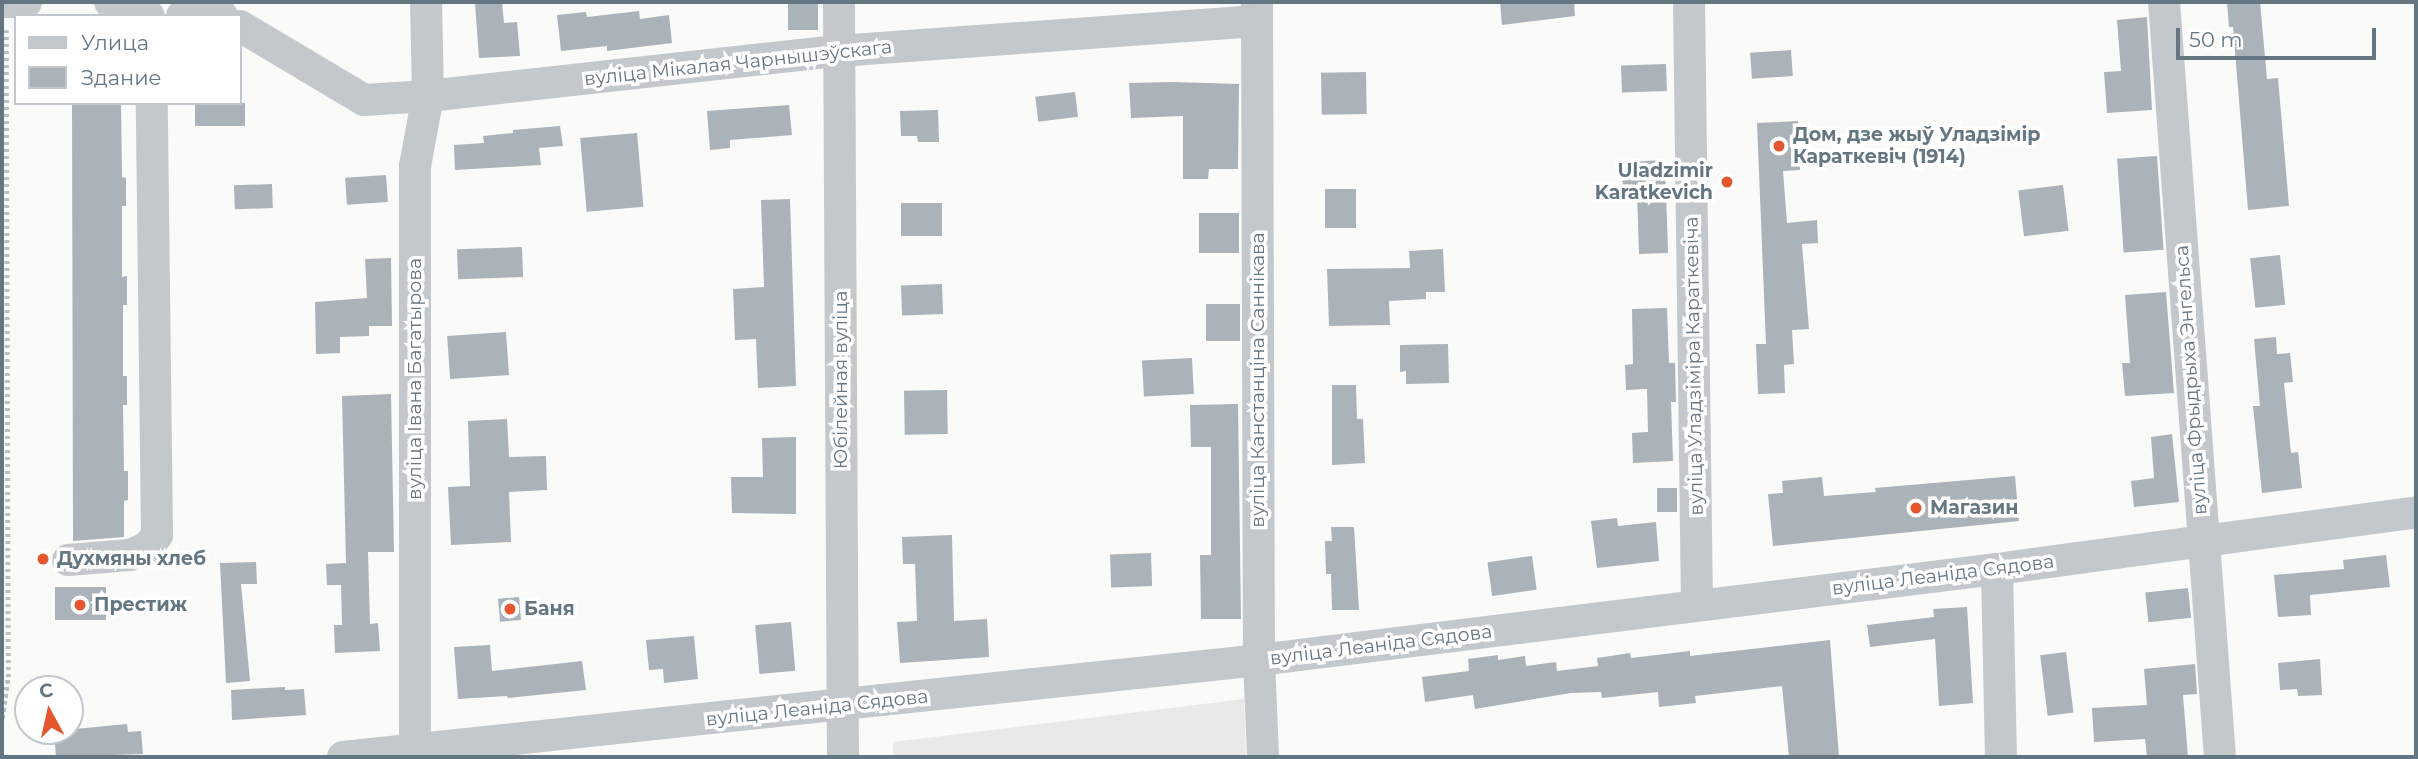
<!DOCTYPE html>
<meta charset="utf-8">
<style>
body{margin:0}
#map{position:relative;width:2418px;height:759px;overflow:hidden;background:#fafaf8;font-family:Montserrat,sans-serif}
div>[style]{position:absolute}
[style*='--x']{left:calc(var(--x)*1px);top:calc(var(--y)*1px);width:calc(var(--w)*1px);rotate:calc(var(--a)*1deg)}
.built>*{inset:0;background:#e8e9e9}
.building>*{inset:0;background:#aab3b9;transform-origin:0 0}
.path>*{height:4.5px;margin-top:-2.25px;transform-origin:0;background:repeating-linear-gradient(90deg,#bbbfc2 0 3.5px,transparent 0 7px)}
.minor>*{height:32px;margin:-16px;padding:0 16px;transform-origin:16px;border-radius:16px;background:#c3c8cc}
.dots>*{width:19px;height:19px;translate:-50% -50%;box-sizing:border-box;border:4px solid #fff;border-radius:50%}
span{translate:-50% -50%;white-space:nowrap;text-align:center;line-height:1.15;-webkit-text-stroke:7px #fff;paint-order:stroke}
.street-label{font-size:19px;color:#657683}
.poi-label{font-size:19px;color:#657683;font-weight:700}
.left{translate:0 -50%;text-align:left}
.right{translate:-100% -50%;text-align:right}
.frame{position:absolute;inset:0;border:4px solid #657683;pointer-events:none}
.legend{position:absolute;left:14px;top:14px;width:228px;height:91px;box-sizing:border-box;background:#fff;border:2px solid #c1c8cd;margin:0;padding:9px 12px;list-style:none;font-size:21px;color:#657683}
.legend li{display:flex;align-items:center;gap:14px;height:35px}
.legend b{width:35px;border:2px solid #c1c8cd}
.north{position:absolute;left:14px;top:675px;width:70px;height:70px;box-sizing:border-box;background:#fff;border:2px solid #c1c8cd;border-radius:50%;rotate:352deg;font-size:19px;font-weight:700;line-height:28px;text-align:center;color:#657683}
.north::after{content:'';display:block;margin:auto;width:24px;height:32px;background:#e4572e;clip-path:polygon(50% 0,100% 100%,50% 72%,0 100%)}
.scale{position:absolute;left:2176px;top:28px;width:200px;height:32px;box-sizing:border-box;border:4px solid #657683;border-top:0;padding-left:9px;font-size:21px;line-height:24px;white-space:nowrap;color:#657683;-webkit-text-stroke:5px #fff;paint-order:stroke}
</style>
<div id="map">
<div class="built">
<div style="clip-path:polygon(1244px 699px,1246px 757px,893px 757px,893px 742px)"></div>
</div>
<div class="building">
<div style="clip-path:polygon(502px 2px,504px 23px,517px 22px,520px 56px,479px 58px,475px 3px)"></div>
<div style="left:788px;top:2px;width:30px;height:28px"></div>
<div style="clip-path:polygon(1500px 2px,1574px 2px,1575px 16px,1502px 25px)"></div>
<div style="clip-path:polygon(2227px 2px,2260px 2px,2267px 79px,2278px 78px,2289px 206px,2248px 210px,2233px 27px,2229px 27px)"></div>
<div style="clip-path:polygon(639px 11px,640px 19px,669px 15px,672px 43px,607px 51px,607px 46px,561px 51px,557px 15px,586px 12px,587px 17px)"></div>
<div style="clip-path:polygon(2147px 17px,2152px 110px,2107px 113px,2104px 72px,2121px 71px,2117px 20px)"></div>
<div style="left:1791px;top:50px;width:26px;height:41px;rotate:86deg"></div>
<div style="left:1666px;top:64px;width:27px;height:45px;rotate:88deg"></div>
<div style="left:1366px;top:72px;width:42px;height:45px;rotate:89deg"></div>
<div style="clip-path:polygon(1173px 82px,1239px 84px,1238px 169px,1209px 169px,1208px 179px,1183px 179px,1183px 116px,1131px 118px,1129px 83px)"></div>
<div style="left:1075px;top:92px;width:25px;height:40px;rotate:83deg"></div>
<div style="clip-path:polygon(72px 103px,121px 103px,122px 177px,126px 178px,126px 206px,122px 206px,122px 277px,127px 276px,127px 305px,123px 305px,123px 376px,127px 376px,127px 405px,123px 405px,124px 471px,128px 471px,128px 500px,124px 501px,124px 537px,73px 541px)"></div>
<div style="left:195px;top:103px;width:50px;height:23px"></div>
<div style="clip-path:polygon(789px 105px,792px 135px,730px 140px,730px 148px,710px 150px,707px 111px)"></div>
<div style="clip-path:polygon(938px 110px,939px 142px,918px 142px,917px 136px,901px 136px,900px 111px)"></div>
<div style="clip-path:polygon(1798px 121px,1800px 170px,1783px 171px,1787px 223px,1817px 220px,1818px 243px,1802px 244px,1809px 329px,1792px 330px,1794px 364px,1784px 365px,1785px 393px,1758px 394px,1756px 344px,1766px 344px,1757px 123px)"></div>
<div style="clip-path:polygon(560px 126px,563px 146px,539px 148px,541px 165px,455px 170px,454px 145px,484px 143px,483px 136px,513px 133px,513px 130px)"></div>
<div style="left:637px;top:133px;width:74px;height:57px;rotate:85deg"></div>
<div style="left:2157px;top:156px;width:94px;height:40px;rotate:86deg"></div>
<div style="clip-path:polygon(1665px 160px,1668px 253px,1639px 254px,1637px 192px,1623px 192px,1622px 162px)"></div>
<div style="left:386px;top:175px;width:27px;height:41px;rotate:86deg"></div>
<div style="left:272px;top:184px;width:24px;height:38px;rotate:88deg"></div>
<div style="left:2063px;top:185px;width:46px;height:45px;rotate:83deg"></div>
<div style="left:1325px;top:189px;width:31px;height:39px"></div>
<div style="clip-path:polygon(790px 199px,796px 386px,758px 388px,756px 339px,735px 340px,733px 289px,764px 287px,761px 200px)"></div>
<div style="left:901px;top:203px;width:41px;height:33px"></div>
<div style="left:1199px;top:213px;width:40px;height:40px"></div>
<div style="left:522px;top:247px;width:30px;height:65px;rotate:88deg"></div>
<div style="clip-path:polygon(1443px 249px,1445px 292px,1426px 292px,1426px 299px,1389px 301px,1390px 325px,1329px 326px,1327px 269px,1410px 268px,1409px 251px)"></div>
<div style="left:2280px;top:255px;width:50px;height:30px;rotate:84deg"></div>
<div style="clip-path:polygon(391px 258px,392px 326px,369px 326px,369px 336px,340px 337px,340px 353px,316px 354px,315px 302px,367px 298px,365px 259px)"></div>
<div style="left:942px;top:284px;width:30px;height:41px;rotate:88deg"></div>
<div style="clip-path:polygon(2166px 292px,2174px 393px,2125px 396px,2122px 363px,2130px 363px,2125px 295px)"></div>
<div style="left:1206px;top:304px;width:34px;height:37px"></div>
<div style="clip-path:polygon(1667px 308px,1669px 363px,1675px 363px,1676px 402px,1671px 402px,1673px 461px,1633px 463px,1632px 433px,1648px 432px,1647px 389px,1626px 390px,1625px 365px,1633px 364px,1632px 309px)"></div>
<div style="left:506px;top:332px;width:43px;height:59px;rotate:86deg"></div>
<div style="clip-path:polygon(2276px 337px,2277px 354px,2290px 353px,2293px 382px,2284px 383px,2291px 453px,2298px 452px,2302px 488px,2262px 493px,2253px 406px,2260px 406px,2254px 339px)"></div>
<div style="clip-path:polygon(1448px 344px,1449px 383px,1406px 384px,1406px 371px,1400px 372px,1400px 345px)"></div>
<div style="left:1192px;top:358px;width:36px;height:50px;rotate:87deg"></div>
<div style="clip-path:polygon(1332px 385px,1356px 385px,1357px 419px,1363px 419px,1365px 463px,1332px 465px)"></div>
<div style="left:947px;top:390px;width:44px;height:43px;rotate:89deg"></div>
<div style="clip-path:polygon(391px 394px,394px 552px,368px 552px,370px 624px,378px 623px,380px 651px,335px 653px,334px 625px,342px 625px,341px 585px,327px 585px,326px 564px,346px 563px,342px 396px)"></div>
<div style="clip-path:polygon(1238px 404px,1241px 619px,1201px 619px,1200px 555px,1211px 555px,1211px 447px,1191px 447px,1190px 405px)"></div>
<div style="clip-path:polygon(507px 419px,509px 457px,546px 456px,547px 490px,509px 492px,511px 542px,451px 545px,448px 487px,470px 486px,468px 421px)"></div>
<div style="clip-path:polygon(2172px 434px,2179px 502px,2134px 507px,2131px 481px,2154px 478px,2151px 437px)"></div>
<div style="clip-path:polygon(796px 437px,796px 514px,732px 513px,731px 477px,763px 477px,762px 438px)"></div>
<div style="clip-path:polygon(2015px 476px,2019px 521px,1773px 546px,1768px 494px,1783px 493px,1782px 481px,1822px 477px,1824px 496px,1876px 492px,1875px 488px)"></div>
<div style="left:1657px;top:488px;width:20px;height:24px"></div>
<div style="clip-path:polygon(1617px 518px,1618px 526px,1656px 522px,1659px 561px,1597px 568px,1591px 521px)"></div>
<div style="clip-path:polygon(1331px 527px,1354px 527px,1359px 610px,1332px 610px,1331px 574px,1326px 574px,1325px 541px,1332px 541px)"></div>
<div style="clip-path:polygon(952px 535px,954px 621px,987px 619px,989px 657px,900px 663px,897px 622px,917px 621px,915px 564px,903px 564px,902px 537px)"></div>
<div style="left:1151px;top:553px;width:33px;height:41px;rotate:88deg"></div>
<div style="clip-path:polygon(2386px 555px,2390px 587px,2310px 595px,2311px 615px,2278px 617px,2274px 575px,2344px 569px,2343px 560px)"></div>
<div style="left:1532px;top:556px;width:34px;height:45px;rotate:82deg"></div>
<div style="clip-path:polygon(256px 562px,257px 584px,241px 584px,250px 681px,226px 683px,220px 563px)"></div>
<div style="left:55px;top:587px;width:51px;height:33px"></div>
<div style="left:2188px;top:588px;width:30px;height:43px;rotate:84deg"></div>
<div style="left:519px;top:597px;width:23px;height:21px;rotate:85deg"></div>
<div style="clip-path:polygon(1967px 607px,1973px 703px,1939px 706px,1935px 639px,1870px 647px,1867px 625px,1934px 617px,1933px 609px)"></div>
<div style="left:791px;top:622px;width:49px;height:36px;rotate:85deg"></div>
<div style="clip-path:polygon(694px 636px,698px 679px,664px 683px,663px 669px,649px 670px,646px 640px)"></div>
<div style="clip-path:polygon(1830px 640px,1839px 757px,1789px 757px,1782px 686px,1695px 696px,1696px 703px,1659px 707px,1658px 692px,1602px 698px,1601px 692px,1571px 693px,1475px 709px,1473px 695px,1425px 702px,1422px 677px,1469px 671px,1468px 659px,1498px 655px,1498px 660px,1525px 656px,1526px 666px,1556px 662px,1557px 671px,1598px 666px,1597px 658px,1630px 653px,1631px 658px,1690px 651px,1690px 656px)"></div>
<div style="clip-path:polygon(490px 645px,492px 671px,582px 661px,586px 690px,508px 698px,507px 696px,458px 699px,454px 647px)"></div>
<div style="left:2066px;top:652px;width:61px;height:26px;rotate:83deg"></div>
<div style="clip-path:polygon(2320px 659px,2322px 695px,2298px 696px,2297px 689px,2280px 690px,2278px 663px)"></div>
<div style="clip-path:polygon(2195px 664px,2197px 694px,2183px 695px,2188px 757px,2147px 757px,2145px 739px,2094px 742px,2092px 708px,2147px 705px,2144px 669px)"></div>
<div style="clip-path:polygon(285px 687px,285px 690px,304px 689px,306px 715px,232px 720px,231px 690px)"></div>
<div style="clip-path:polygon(127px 724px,128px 732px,141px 731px,143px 754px,56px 757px,54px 731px)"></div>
</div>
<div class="path">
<div style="--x:2;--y:718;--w:41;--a:-81.7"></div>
<div style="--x:8;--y:677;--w:647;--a:-90.18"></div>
</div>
<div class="minor">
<div style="--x:2;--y:2;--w:24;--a:0"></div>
<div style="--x:110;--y:2;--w:41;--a:19.7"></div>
<div style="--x:839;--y:2;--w:755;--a:89.7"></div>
<div style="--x:1257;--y:2;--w:658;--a:89.83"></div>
<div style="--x:1259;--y:660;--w:97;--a:87.6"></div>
<div style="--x:1689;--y:2;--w:603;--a:89.24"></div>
<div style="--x:2164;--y:2;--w:757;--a:85.76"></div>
<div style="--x:182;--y:16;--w:40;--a:0"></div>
<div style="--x:240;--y:26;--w:144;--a:30.8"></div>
<div style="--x:364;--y:100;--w:64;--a:-3.6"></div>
<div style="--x:428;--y:96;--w:412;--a:-6.3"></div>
<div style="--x:838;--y:51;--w:420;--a:-4.1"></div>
<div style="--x:68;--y:560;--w:62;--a:-4.6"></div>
<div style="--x:130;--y:555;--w:20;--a:-24"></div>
<div style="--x:148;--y:547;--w:15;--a:-53"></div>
<div style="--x:157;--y:535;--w:432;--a:-90.7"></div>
<div style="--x:1997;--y:569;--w:188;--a:88.8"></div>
<div style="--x:343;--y:757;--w:921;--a:-6.04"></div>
<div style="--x:1259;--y:660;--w:744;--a:-7.03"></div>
<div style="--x:1997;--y:569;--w:423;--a:-7.7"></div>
<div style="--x:415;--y:757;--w:591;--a:-90"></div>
<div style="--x:415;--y:166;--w:71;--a:-79.5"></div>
<div style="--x:428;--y:96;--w:94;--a:-91.2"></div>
</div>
<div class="dots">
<div style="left:1779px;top:146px;background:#e4572e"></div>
<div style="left:1727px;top:182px;background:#e4572e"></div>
<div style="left:1916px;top:508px;background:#e4572e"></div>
<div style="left:43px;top:559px;background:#e4572e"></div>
<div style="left:80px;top:605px;background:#e4572e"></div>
<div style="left:510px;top:609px;background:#e4572e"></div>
</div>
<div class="street-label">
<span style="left:738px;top:63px;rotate:-6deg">вуліца Мікалая Чарнышэўскага</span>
<span style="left:1694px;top:366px;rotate:-91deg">вуліца Уладзіміра Караткевіча</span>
<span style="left:415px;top:379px;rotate:-90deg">вуліца Івана Багатырова</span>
<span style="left:841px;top:380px;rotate:-90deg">Юбілейная вуліца</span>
<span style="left:1258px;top:380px;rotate:-90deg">вуліца Канстанціна Саннікава</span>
<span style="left:2191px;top:380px;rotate:-94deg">вуліца Фрыдрыха Энгельса</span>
<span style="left:1943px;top:575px;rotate:-7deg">вуліца Леаніда Сядова</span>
<span style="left:1381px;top:645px;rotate:-7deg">вуліца Леаніда Сядова</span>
<span style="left:817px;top:708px;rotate:-6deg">вуліца Леаніда Сядова</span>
</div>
<div class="poi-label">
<span class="left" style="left:1793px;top:146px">Дом, дзе жыў Уладзімір<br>Караткевіч (1914)</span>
<span class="right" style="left:1713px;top:182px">Uladzimir<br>Karatkevich</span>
<span class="left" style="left:1930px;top:508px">Магазин</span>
<span class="left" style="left:57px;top:559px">Духмяны хлеб</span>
<span class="left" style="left:94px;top:605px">Престиж</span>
<span class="left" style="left:524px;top:609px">Баня</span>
</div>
<div class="frame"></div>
<ul class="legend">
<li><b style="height:9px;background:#c3c8cc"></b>Улица</li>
<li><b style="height:19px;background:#aab3b9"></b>Здание</li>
</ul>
<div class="north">С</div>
<div class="scale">50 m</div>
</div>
